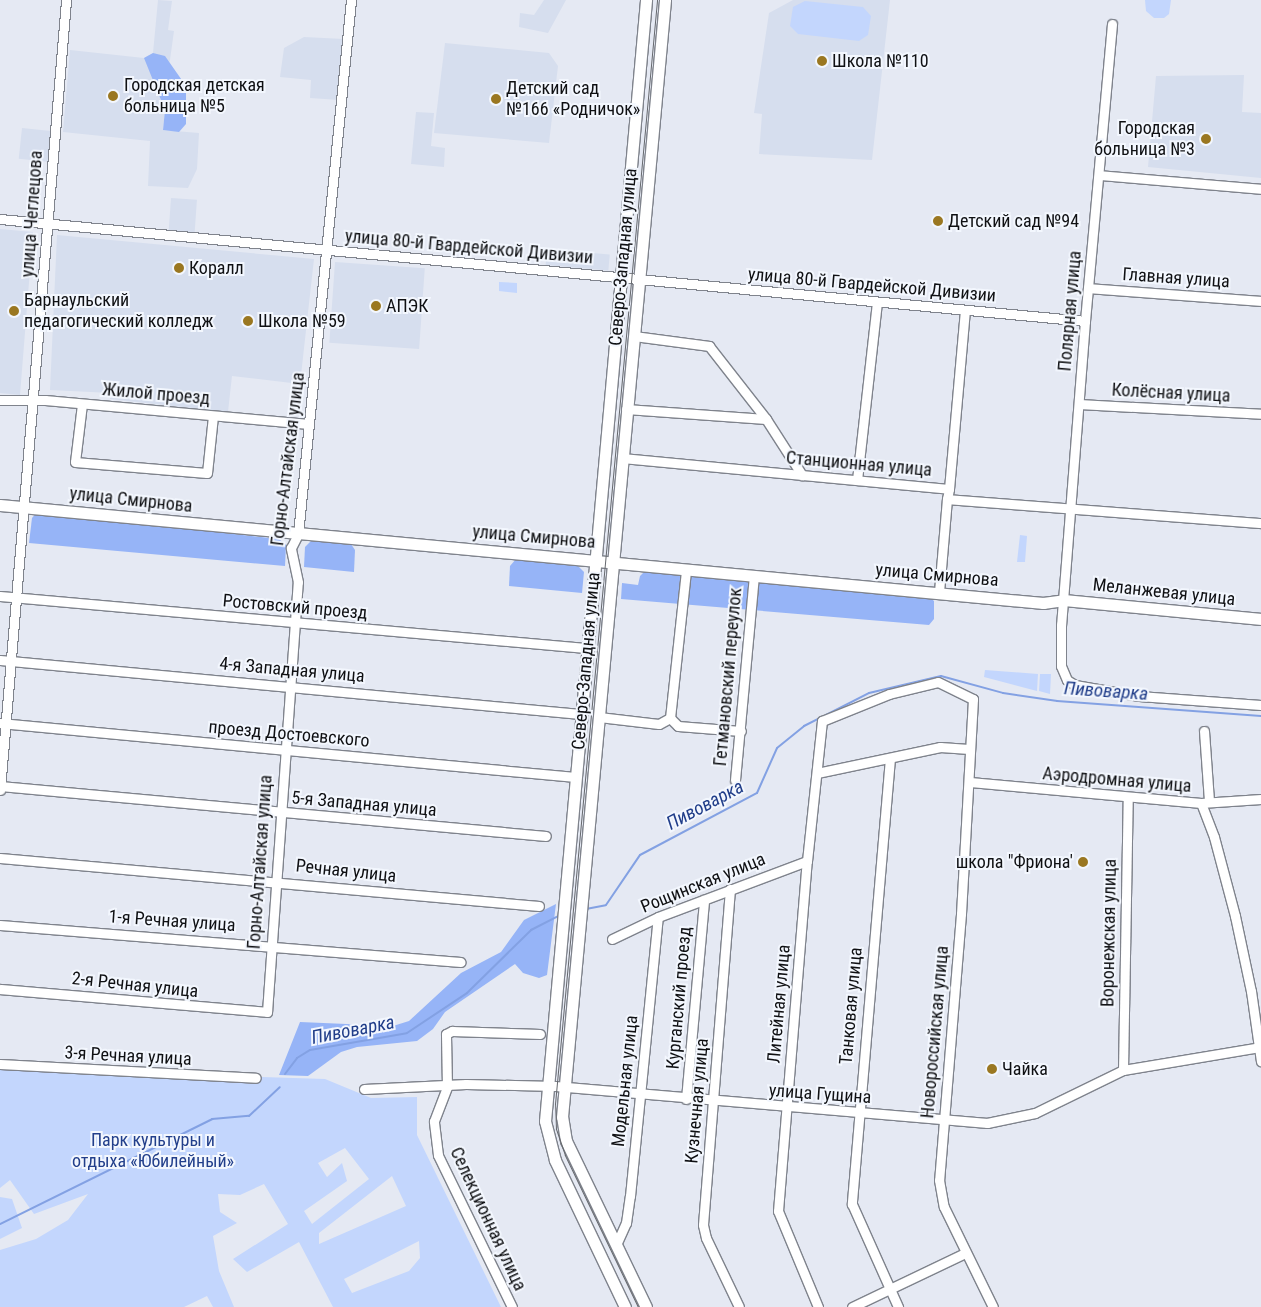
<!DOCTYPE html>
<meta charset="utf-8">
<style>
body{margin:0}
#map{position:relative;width:1261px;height:1307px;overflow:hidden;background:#e5e9f3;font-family:"Roboto Condensed",sans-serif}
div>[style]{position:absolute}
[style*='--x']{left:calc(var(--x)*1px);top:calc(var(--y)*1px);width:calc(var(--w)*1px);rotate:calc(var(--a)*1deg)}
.built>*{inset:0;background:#d6deee;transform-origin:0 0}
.green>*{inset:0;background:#c3d6fd}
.forest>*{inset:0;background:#96b4f7}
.stream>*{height:2px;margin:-1px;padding:0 1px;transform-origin:1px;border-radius:1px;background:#83a1e3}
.roads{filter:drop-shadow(1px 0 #7f838c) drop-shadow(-1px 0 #7f838c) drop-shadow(0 1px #7f838c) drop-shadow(0 -1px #7f838c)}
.street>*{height:9px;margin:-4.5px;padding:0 4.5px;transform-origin:4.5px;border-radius:4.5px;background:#fff}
.secondary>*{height:11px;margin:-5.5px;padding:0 5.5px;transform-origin:5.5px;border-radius:5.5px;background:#fff}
.tram>*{height:1px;margin:-0.5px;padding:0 0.5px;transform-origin:0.5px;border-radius:0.5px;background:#65686d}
.dots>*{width:14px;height:14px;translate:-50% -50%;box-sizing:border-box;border:2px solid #f3f7fe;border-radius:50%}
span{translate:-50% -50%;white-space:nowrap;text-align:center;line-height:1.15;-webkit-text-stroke:4px #f3f7fe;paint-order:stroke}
.poi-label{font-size:18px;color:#0f1013}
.left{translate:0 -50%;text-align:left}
.right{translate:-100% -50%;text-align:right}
.street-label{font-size:18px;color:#0f1013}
.park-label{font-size:18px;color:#223f8b}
.water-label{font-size:19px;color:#203d89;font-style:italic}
</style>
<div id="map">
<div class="built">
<div style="clip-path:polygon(158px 0,172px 1px,168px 30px,174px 31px,169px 67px,153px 81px,165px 110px,163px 130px,199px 133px,197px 169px,188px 188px,148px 186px,150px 141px,63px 132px,70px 50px,144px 58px,153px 53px)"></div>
<div style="clip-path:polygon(544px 0,566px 0,548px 33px,519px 27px,520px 13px,534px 15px)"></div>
<div style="clip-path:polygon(793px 0,890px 0,872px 160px,759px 154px,762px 114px,754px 113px,769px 13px)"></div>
<div style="clip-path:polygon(304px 37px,344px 39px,339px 100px,310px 98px,311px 80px,280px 77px,284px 48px)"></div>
<div style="clip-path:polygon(445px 43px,549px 53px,558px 66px,549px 143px,434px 133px)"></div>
<div style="clip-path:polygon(1244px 75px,1242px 112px,1261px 113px,1261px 178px,1148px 167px,1156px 76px)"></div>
<div style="clip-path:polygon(416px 112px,434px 113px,431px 146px,445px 148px,444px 167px,411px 164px)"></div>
<div style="left:22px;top:128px;width:29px;height:31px;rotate:6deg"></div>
<div style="left:171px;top:198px;width:26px;height:34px;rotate:4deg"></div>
<div style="clip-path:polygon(0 229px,33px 232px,20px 395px,0 393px)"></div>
<div style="clip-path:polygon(57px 235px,314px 259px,300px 384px,232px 376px,228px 412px,110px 399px,111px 393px,50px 390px)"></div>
<div style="left:547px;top:249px;width:63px;height:16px;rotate:5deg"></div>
<div style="left:335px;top:262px;width:90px;height:81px;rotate:4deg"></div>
</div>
<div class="green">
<div style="clip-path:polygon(1145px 0,1171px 0,1169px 14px,1164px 18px,1154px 18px,1146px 11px)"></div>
<div style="clip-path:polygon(805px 1px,863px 7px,871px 16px,868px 35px,859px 41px,798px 34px,790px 26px,793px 7px)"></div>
<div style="clip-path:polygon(499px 282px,517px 283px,517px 293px,499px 291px)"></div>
<div style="clip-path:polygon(1020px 535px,1027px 536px,1025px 562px,1017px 562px)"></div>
<div style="clip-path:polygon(985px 670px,1038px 674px,1037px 691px,984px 677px)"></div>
<div style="clip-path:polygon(1040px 674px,1051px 674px,1050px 694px,1039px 691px)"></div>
<div style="clip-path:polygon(evenodd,0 1069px,325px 1079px,371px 1098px,417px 1097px,417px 1135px,501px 1307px,333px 1307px,299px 1242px,247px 1272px,233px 1259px,288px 1224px,264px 1184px,240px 1195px,218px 1194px,220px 1212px,237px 1223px,213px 1236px,219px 1271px,234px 1307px,213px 1307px,207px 1296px,184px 1307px,0 1307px,0 1250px,36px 1239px,68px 1220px,88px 1194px,34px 1214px,10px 1180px,0 1188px,0 1069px,345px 1148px,369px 1179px,312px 1224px,304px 1211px,347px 1181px,342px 1163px,327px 1177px,318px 1163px,345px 1148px,0 1069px,392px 1176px,406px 1206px,319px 1244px,319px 1233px,392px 1176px,0 1069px,419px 1241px,420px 1258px,409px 1271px,352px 1293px,344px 1279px,419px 1241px)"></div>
<div style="clip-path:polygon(0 1197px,12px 1199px,22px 1228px,0 1239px)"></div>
</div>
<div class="forest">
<div style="clip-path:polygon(153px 53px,165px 56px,186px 86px,186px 124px,179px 132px,163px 130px,165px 110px,144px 58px)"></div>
<div style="clip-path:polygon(37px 512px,279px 539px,286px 545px,285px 566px,29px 543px,32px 518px)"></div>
<div style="clip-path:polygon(311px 541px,351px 544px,355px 550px,354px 572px,304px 567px,305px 547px)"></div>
<div style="clip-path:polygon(516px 559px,578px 566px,584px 572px,582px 593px,509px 586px,510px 566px)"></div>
<div style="clip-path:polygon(645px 571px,928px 596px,934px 601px,934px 619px,929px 625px,621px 599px,622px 583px,638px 585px,640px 576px)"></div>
<div style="clip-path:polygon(556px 904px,547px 975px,539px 978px,523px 973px,515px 964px,445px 1012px,433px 1029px,417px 1041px,357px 1047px,341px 1052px,308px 1076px,279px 1075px,300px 1022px,393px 1026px,409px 1021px,461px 973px,501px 952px,524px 920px)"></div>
</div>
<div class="stream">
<div style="--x:826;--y:715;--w:48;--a:-27.1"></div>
<div style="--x:869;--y:693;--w:74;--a:-13.3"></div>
<div style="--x:941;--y:676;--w:64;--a:15.3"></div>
<div style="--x:1003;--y:693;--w:55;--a:8.4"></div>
<div style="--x:1057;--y:701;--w:205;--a:4.2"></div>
<div style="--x:586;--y:909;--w:20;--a:-11"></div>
<div style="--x:606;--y:905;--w:60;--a:-55.8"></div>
<div style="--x:640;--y:855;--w:132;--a:-27.9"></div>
<div style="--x:757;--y:793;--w:49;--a:-66"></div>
<div style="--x:777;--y:748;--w:35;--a:-39"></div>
<div style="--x:804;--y:726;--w:18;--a:-27"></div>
<div style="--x:285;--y:1074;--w:20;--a:-53"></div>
<div style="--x:297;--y:1058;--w:15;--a:-32"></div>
<div style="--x:310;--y:1050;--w:98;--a:-9.9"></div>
<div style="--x:407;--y:1033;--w:72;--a:-33.7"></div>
<div style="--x:467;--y:993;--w:90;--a:-44.5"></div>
<div style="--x:531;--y:930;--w:31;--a:-27"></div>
<div style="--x:0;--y:1224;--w:237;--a:-26.3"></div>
<div style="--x:212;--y:1119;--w:37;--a:-5"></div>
<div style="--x:249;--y:1116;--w:42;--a:-43.1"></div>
</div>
<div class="roads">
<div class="street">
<div style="--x:1112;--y:24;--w:298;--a:95.2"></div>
<div style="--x:1085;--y:321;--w:305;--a:94.5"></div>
<div style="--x:1061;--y:625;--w:41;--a:90"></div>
<div style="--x:1061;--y:666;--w:15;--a:67"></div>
<div style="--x:1067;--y:680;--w:9;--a:32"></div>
<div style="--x:1075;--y:685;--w:65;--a:9.8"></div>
<div style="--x:1139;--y:696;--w:122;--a:4.2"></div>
<div style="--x:1099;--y:175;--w:163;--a:4.9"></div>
<div style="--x:0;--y:219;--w:1090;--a:5.37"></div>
<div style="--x:1088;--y:288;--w:173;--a:4.3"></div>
<div style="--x:634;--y:336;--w:76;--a:7.6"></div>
<div style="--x:709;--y:346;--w:93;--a:52"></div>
<div style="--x:766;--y:419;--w:67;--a:57.3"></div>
<div style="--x:0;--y:400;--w:45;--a:0"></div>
<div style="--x:45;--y:400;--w:265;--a:5.2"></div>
<div style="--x:82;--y:404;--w:58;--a:96.9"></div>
<div style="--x:75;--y:462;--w:132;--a:4.8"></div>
<div style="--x:207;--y:473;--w:57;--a:-84"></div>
<div style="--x:1079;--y:404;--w:182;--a:3.1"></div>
<div style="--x:626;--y:409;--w:140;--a:4.1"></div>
<div style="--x:622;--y:458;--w:328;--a:5.4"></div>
<div style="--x:949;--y:489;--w:10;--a:101"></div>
<div style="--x:947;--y:499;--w:315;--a:4.4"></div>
<div style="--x:857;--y:480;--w:178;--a:-83.6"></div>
<div style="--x:949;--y:489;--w:179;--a:-84.9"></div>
<div style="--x:939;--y:592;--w:93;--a:-85.1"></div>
<div style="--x:0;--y:596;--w:588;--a:5.07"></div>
<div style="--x:0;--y:660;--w:583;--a:5.32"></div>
<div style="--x:599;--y:717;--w:60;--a:6.7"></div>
<div style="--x:659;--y:724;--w:13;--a:-29"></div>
<div style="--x:670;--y:718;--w:11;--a:45"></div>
<div style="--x:678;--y:726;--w:63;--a:4.5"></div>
<div style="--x:670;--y:718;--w:149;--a:-83.8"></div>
<div style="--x:0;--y:723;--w:578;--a:5.37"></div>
<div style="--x:1204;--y:731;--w:70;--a:85.9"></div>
<div style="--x:890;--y:758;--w:448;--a:94.9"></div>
<div style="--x:852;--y:1204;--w:113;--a:65.9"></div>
<div style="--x:817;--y:773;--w:126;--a:-11.9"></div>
<div style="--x:940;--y:747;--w:29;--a:4"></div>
<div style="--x:735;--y:780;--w:205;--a:-84.7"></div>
<div style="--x:970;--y:782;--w:232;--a:5.2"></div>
<div style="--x:1201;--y:803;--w:60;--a:-3.8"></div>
<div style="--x:0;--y:786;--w:548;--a:5.23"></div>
<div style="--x:0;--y:790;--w:793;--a:-85.22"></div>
<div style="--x:1201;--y:803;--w:36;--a:69"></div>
<div style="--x:1214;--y:837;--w:82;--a:75.1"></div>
<div style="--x:1235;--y:916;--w:77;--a:78"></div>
<div style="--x:1251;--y:991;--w:71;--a:81.9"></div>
<div style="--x:0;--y:858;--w:541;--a:5.09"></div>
<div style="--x:730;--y:889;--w:337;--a:94.6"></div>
<div style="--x:703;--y:1225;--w:13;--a:77"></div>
<div style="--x:706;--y:1238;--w:76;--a:64.4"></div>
<div style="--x:0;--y:925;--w:462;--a:4.6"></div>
<div style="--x:612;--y:939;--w:51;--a:-25.6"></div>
<div style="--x:658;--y:917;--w:159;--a:-20.6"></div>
<div style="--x:0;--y:989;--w:268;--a:4.9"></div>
<div style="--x:267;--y:1012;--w:431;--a:-85.9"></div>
<div style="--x:298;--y:582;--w:35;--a:-102"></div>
<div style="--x:291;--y:548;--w:16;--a:-63"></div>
<div style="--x:298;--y:534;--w:537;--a:-84.33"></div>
<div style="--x:0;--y:1064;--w:256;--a:3.1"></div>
<div style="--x:1123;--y:1070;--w:273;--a:-89"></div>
<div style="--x:364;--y:1089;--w:102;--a:-2.8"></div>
<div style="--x:466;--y:1084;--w:89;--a:1.3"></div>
<div style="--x:555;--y:1086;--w:434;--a:4.9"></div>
<div style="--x:987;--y:1123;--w:49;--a:-11.8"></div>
<div style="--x:1035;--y:1113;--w:98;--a:-26"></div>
<div style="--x:1123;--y:1070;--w:140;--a:-9.5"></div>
<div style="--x:686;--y:1099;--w:200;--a:-84.8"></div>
<div style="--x:616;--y:1245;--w:24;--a:-66"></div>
<div style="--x:626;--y:1223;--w:27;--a:-82"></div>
<div style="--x:630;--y:1196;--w:280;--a:-84.3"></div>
<div style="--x:512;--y:1307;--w:169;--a:-116"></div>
<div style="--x:438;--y:1155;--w:34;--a:-97"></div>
<div style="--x:434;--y:1121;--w:36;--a:-69"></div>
<div style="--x:447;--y:1087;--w:53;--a:-91.1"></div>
<div style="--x:446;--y:1034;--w:7;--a:-27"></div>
<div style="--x:452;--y:1031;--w:88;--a:2"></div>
<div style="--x:818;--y:1307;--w:104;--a:-112.6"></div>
<div style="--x:778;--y:1211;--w:351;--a:-85.3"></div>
<div style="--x:807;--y:861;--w:141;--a:-83.9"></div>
<div style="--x:822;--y:721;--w:72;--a:-21.9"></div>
<div style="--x:889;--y:694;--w:50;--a:-13.8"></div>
<div style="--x:938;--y:682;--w:39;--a:26"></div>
<div style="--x:973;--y:699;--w:215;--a:93.2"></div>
<div style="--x:961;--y:914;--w:267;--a:94.7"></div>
<div style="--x:939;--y:1180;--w:27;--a:80"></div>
<div style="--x:944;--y:1207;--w:111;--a:63.9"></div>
<div style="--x:852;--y:1307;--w:125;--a:-25.5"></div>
</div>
<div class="secondary">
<div style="--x:0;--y:505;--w:1048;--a:5.37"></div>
<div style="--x:1043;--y:603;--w:21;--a:-8"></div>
<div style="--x:1064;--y:600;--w:198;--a:5.5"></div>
<div style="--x:625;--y:1307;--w:163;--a:-115.5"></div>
<div style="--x:555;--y:1160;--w:40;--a:-104.4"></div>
<div style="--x:545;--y:1121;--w:1126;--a:-84.85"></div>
<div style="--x:646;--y:1307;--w:184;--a:-115.7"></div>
<div style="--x:566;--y:1141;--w:24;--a:-99"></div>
<div style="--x:562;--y:1117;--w:1122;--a:-84.73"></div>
</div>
</div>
<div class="tram">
<div style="--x:638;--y:1307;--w:169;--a:-115.7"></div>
<div style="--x:565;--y:1155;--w:28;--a:-109"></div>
<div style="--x:556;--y:1129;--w:25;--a:-92"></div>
<div style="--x:555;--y:1104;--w:1109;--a:-84.72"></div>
</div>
<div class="dots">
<div style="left:822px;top:61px;background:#9a7721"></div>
<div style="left:113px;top:96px;background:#9a7721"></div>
<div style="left:496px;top:99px;background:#9a7721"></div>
<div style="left:1206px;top:139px;background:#9a7721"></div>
<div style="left:938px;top:221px;background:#9a7721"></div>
<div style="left:179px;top:268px;background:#9a7721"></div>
<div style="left:376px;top:306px;background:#9a7721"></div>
<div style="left:14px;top:311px;background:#9a7721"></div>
<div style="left:248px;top:321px;background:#9a7721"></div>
<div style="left:1083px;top:862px;background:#9a7721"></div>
<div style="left:992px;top:1069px;background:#9a7721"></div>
</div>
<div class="poi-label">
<span class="left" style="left:832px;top:61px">Школа №110</span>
<span class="left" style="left:124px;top:96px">Городская детская<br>больница №5</span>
<span class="left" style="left:506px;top:99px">Детский сад<br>№166 «Родничок»</span>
<span class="right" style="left:1195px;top:139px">Городская<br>больница №3</span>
<span class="left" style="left:948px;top:221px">Детский сад №94</span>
<span class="left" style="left:189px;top:268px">Коралл</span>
<span class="left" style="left:24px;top:311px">Барнаульский<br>педагогический колледж</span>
<span class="left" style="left:386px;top:306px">АПЭК</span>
<span class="left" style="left:258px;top:321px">Школа №59</span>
<span class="right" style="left:1073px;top:862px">школа "Фриона'</span>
<span class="left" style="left:1002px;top:1069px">Чайка</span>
</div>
<div class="street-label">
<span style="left:32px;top:214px;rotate:-86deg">улица Чеглецова</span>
<span style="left:469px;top:247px;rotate:5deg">улица 80-й Гвардейской Дивизии</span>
<span style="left:623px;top:257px;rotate:-85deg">Северо-Западная улица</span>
<span style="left:1176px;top:278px;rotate:4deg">Главная улица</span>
<span style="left:872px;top:285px;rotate:5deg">улица 80-й Гвардейской Дивизии</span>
<span style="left:1070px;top:311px;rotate:-85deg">Полярная улица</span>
<span style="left:1171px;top:393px;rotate:3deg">Колёсная улица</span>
<span style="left:156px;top:394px;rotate:5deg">Жилой проезд</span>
<span style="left:288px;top:459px;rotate:-83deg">Горно-Алтайская улица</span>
<span style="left:859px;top:464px;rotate:5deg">Станционная улица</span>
<span style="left:131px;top:500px;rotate:6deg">улица Смирнова</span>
<span style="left:534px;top:537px;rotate:5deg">улица Смирнова</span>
<span style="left:937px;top:575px;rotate:5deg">улица Смирнова</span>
<span style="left:1164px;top:592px;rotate:6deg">Меланжевая улица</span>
<span style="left:295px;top:607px;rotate:5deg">Ростовский проезд</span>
<span style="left:586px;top:661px;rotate:-85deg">Северо-Западная улица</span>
<span style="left:292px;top:670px;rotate:5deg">4-я Западная улица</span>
<span style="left:728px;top:677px;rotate:-85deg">Гетмановский переулок</span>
<span style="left:289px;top:734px;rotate:5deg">проезд Достоевского</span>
<span style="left:1117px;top:780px;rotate:5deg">Аэродромная улица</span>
<span style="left:364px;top:804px;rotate:5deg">5-я Западная улица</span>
<span style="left:260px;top:862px;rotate:-86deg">Горно-Алтайская улица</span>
<span style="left:346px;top:871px;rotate:6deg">Речная улица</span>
<span style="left:703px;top:883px;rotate:-22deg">Рощинская улица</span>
<span style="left:172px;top:921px;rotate:4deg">1-я Речная улица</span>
<span style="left:1109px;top:933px;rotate:-89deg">Воронежская улица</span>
<span style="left:135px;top:985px;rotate:6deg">2-я Речная улица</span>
<span style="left:679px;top:998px;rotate:-85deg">Курганский проезд</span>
<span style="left:779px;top:1004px;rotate:-85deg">Литейная улица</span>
<span style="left:851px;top:1006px;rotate:-85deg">Танковая улица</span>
<span style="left:935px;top:1032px;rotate:-85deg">Новороссийская улица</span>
<span style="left:128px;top:1056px;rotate:3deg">3-я Речная улица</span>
<span style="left:625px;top:1081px;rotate:-84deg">Модельная улица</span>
<span style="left:820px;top:1094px;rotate:4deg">улица Гущина</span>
<span style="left:697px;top:1101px;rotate:-85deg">Кузнечная улица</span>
<span style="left:488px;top:1219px;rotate:65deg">Селекционная улица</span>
</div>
<div class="park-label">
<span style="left:153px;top:1151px">Парк культуры и<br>отдыха «Юбилейный»</span>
</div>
<div class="water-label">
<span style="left:1106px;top:691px;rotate:4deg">Пивоварка</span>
<span style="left:705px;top:805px;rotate:-28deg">Пивоварка</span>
<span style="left:353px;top:1030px;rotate:-11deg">Пивоварка</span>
</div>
</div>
